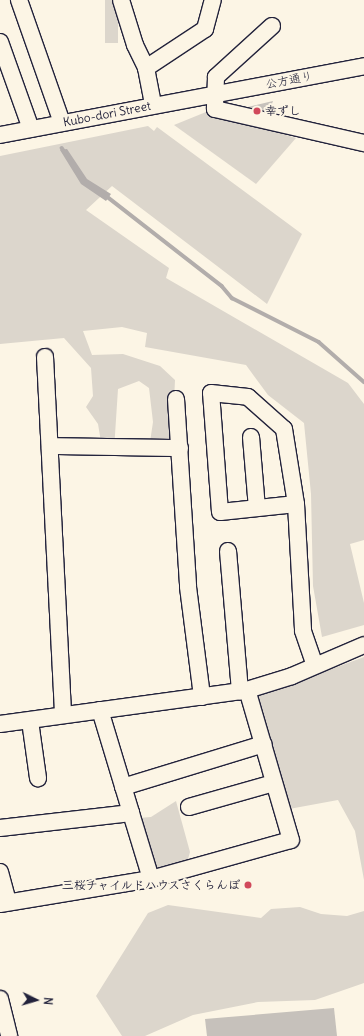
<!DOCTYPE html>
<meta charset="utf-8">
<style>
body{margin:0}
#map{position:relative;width:364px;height:1036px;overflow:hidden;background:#fcf5e5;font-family:Delius,"Klee One",sans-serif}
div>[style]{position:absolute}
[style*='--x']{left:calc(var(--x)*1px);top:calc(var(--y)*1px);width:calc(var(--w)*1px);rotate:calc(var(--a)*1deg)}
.green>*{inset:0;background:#dcd6cc;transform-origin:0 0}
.water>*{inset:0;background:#b2adab}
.stream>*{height:3.5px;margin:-1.75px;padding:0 1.75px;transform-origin:1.75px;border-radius:1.75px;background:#b2adab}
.building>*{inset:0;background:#c6c1bb}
.roads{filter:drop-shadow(1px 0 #22223b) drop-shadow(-1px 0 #22223b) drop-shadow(0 1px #22223b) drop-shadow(0 -1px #22223b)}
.minor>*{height:16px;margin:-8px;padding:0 8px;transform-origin:8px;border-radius:8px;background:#fcf5e5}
.dots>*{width:11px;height:11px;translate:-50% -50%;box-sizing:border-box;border:2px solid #fcf5e5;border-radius:50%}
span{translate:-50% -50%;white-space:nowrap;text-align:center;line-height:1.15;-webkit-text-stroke:4px #fcf5e5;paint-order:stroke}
.street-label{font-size:12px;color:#22223b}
.poi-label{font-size:12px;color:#22223b;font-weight:700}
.left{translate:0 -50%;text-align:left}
.right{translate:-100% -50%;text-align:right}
.north{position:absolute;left:16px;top:980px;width:40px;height:40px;-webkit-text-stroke:3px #fcf5e5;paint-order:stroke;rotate:95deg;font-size:11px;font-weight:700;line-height:16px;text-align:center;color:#22223b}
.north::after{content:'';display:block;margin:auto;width:14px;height:18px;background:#22223b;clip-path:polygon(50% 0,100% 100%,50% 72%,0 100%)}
</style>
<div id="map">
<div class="green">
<div style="left:105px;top:0;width:13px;height:43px"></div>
<div style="clip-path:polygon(206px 112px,296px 138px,256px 184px,174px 125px)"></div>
<div style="clip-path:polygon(148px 126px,154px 131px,157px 127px,302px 234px,267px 304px,112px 186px,86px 210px,169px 268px,166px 278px,348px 383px,364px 404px,364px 540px,350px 544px,364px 603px,364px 625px,322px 637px,313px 586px,311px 494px,304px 423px,268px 395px,246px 365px,145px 347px,147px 333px,122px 327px,83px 331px,92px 355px,123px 354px,160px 366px,175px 380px,172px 445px,150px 442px,153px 422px,149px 388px,139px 381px,118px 389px,114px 450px,101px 442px,98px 424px,86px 407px,93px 396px,91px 368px,64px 338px,0 344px,0 156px)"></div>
<div style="clip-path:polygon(364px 657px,364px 880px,355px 831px,338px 800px,289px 809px,262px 722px,259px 696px)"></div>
<div style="clip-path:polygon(176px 801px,190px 852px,187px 863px,153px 873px,138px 818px,151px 817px)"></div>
<div style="clip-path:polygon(168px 905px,261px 918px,271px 909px,300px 907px,321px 914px,347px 916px,364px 911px,364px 983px,315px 1000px,258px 1002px,193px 1015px,145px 1036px,122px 1036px,96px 996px,148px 913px)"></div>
</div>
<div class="water">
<div style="clip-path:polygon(67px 149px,87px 179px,111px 194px,106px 201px,81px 184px,60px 150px)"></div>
</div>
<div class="stream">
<div style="--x:62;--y:148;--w:7;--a:56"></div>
<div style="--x:105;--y:195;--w:148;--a:37.9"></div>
<div style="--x:222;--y:286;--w:16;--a:50"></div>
<div style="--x:232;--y:298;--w:97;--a:26.8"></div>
<div style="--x:319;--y:342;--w:60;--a:41.6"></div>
</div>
<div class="building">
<div style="clip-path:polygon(273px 101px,269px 112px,248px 107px)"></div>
<div style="clip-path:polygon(334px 1008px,337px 1036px,207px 1036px,205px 1019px)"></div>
</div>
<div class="roads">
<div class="minor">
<div style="--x:19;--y:0;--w:130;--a:70.7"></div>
<div style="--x:121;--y:0;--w:47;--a:72.7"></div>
<div style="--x:135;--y:45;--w:25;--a:64"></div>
<div style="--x:146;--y:68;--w:38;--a:79"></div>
<div style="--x:272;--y:26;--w:76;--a:137.7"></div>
<div style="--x:216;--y:77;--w:32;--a:92"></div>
<div style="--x:215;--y:109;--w:153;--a:12.9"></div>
<div style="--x:0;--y:42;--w:92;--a:70.4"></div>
<div style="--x:146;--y:68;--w:71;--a:-33.5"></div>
<div style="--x:205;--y:29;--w:30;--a:-75"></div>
<div style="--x:0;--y:135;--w:370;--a:-10.7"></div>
<div style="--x:45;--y:357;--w:358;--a:87.1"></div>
<div style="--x:176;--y:399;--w:188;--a:86.3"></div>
<div style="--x:188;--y:587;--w:111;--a:82.7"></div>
<div style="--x:251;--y:437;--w:71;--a:85.2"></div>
<div style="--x:50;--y:446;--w:130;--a:0.9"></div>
<div style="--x:296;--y:504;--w:76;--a:174"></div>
<div style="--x:220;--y:512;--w:119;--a:-94.3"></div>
<div style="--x:211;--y:393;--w:37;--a:6"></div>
<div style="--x:248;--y:397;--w:48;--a:41.6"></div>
<div style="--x:284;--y:429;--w:76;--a:80.9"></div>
<div style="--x:296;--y:504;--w:127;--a:86.8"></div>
<div style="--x:303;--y:631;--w:36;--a:71"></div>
<div style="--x:228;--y:551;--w:141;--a:85.1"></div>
<div style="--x:100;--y:710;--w:108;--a:73.2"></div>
<div style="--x:30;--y:721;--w:58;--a:82"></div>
<div style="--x:0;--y:724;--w:249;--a:-7.8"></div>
<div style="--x:247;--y:690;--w:47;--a:-17.3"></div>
<div style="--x:292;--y:676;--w:78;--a:-23.3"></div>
<div style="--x:123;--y:787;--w:147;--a:-17"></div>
<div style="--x:189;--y:807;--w:88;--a:-15.8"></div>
<div style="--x:0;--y:828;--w:132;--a:-6.5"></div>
<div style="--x:131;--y:813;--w:69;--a:73.1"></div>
<div style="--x:0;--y:872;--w:31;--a:75"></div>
<div style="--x:0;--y:904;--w:153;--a:-9.4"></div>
<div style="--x:151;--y:879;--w:145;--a:-15.6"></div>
<div style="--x:291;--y:840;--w:156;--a:-106.3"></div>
<div style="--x:0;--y:999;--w:38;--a:76"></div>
</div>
</div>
<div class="dots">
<div style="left:257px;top:111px;background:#d1495b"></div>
<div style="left:248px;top:885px;background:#d1495b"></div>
</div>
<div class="street-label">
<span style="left:289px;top:80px;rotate:-11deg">公方通り</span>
<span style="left:107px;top:114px;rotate:-11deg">Kubo-dori Street</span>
</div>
<div class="poi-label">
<span class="left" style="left:265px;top:111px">幸ずし</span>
<span class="right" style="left:240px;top:885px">三桜チャイルドハウスさくらんぼ</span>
</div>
<div class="north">N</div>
</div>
